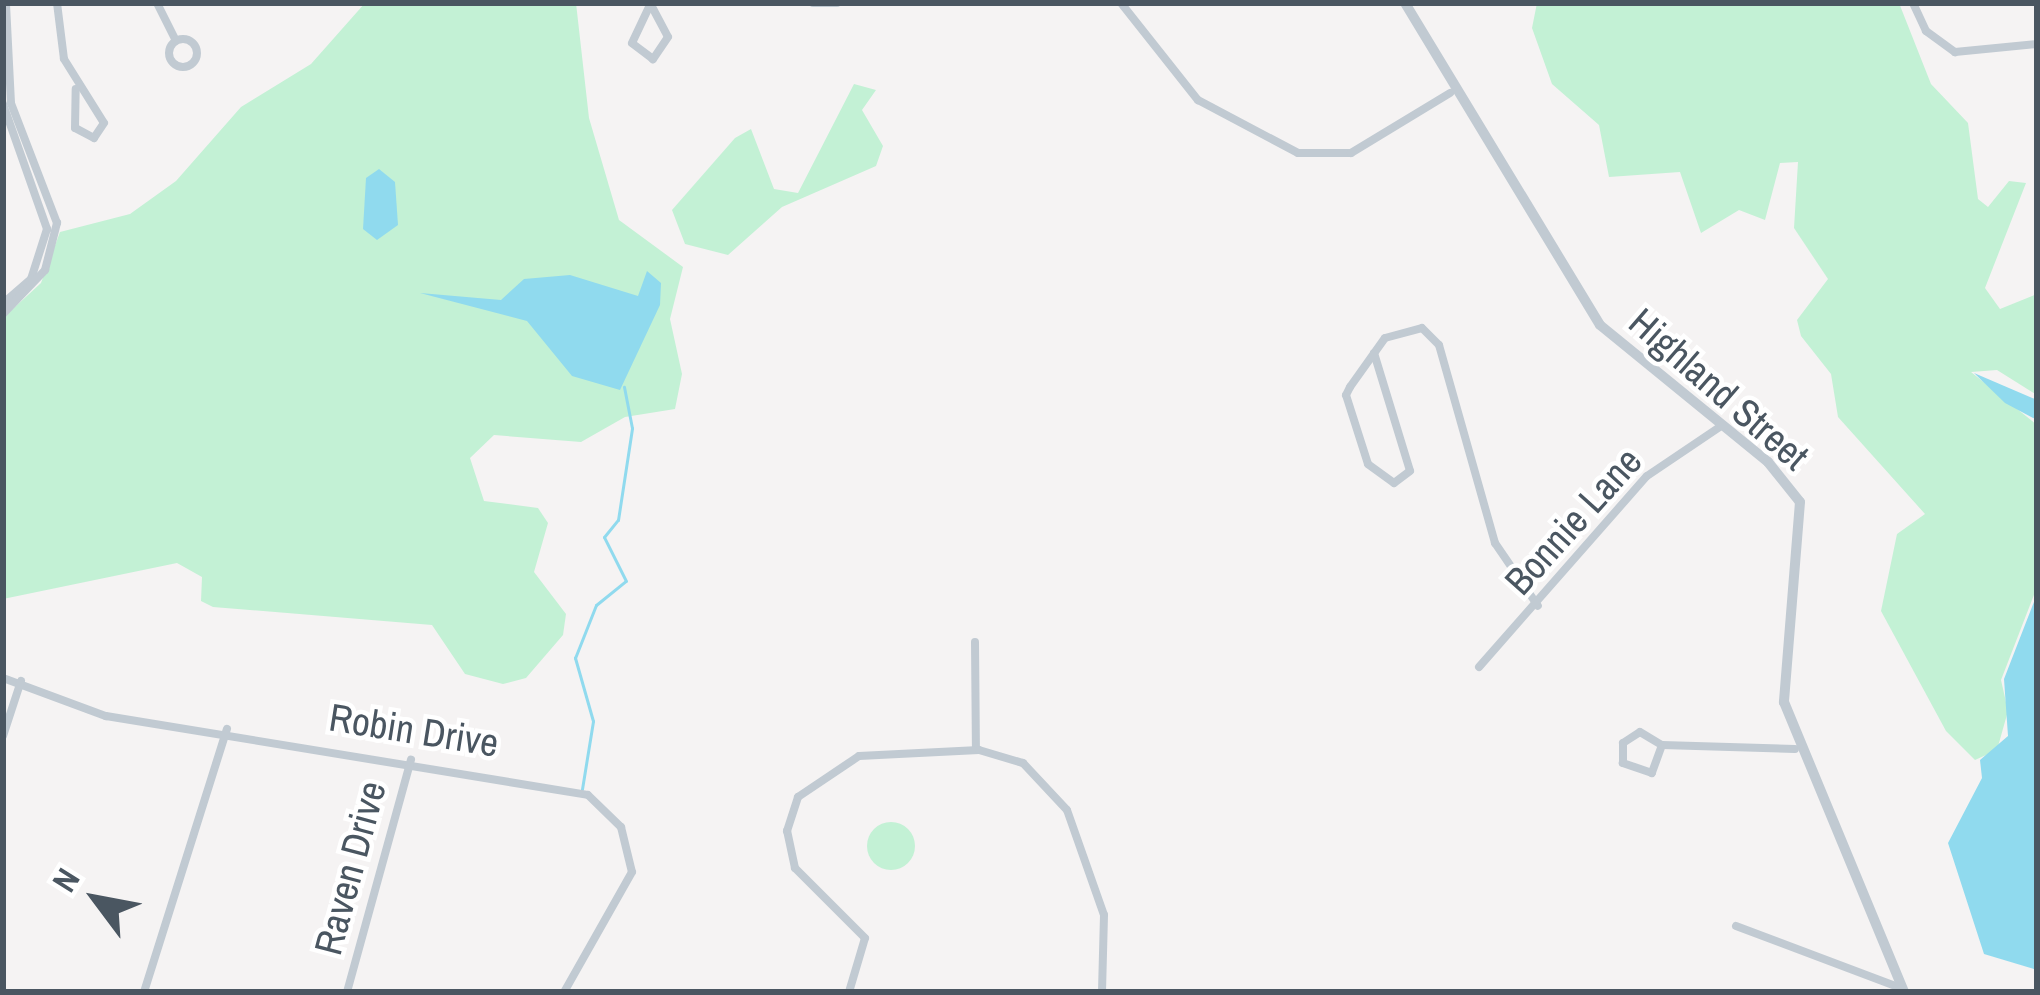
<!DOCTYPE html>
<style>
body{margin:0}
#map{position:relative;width:2040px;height:995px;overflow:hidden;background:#f5f3f3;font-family:"Archivo Narrow",sans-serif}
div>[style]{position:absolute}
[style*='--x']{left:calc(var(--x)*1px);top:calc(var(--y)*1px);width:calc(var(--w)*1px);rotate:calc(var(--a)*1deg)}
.green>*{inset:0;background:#c3f1d5}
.round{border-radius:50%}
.water>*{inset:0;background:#90daee}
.stream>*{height:3px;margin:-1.5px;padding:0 1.5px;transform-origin:1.5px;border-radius:1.5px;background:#90daee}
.minor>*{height:8px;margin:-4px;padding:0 4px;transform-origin:4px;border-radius:4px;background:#c1cad2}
.minor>.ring{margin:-4px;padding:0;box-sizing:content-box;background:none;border:8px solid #c1cad2;border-radius:50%}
.tertiary>*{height:10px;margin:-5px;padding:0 5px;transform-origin:5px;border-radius:5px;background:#c1cad2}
span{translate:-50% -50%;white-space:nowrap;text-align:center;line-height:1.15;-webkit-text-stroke:9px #fff;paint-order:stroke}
.street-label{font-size:39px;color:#4a5661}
.frame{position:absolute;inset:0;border:6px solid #4a5661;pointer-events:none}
.north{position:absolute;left:36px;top:839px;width:120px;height:120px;-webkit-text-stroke:9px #fff;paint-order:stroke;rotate:302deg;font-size:33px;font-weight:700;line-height:48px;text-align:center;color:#4a5661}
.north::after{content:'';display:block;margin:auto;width:42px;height:54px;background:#4a5661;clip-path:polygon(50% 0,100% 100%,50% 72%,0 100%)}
</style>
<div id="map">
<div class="green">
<div style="clip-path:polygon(365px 3px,576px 3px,589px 118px,619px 220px,683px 267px,670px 319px,682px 374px,675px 409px,625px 417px,581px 442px,494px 435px,470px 458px,484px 501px,538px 508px,548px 523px,534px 572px,566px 614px,563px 635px,526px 678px,503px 684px,465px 674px,432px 625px,213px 607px,201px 601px,202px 577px,177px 563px,3px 599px,3px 318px,41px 283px,60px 232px,130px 214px,176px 181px,241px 107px,311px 64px)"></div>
<div style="clip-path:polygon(1537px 3px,1899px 3px,1931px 84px,1968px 123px,1978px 199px,1988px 207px,2009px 181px,2026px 183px,1985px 288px,2000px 309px,2037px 294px,2037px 395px,1997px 370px,1971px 372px,2037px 425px,2037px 587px,2001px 680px,2008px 711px,1997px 750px,1975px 760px,1946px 731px,1881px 611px,1897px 534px,1925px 514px,1838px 417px,1831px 374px,1801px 336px,1797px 320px,1828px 279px,1794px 228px,1798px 162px,1780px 163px,1765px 220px,1739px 210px,1701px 233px,1680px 172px,1609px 177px,1599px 125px,1552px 84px,1532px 28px)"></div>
<div style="clip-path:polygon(854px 84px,876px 90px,862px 110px,883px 146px,876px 166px,782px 207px,728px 255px,685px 244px,672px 210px,735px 138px,751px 129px,774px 189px,798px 193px)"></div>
<div class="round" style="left:867px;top:822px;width:48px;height:48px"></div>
</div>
<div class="water">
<div style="clip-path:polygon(379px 169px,395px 182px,398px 225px,377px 240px,363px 229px,366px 178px)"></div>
<div style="clip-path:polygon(647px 271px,661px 283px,660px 305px,620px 390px,572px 376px,527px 321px,420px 293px,501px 300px,524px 279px,570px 275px,638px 296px)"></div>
<div style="clip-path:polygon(1974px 373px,2037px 400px,2037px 420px,2005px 403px)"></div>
<div style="clip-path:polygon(2037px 594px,2037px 970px,1984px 954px,1948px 843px,1982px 778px,1980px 760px,2008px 736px,2004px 679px)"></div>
</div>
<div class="stream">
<div style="--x:582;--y:789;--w:69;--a:-80.8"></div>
<div style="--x:593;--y:721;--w:66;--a:-105.9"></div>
<div style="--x:575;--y:658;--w:57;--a:-68.4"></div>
<div style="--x:596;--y:605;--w:38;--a:-39"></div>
<div style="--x:626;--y:581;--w:49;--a:-116.6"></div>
<div style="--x:604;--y:537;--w:22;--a:-51"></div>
<div style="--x:618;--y:520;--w:93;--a:-81.3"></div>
<div style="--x:632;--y:428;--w:42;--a:-101"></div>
</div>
<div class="minor">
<div style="--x:57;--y:3;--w:56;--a:82.9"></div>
<div style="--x:64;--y:59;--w:75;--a:58"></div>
<div style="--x:104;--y:123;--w:18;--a:124"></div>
<div style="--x:94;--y:138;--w:21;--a:-152"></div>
<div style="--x:75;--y:128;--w:39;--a:-89"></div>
<div style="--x:157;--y:3;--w:42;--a:63.4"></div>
<div style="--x:650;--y:3;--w:38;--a:62"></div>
<div style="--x:668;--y:37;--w:27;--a:124"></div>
<div style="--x:653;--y:59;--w:26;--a:-143"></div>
<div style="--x:632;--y:43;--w:42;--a:-64.7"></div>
<div style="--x:813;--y:3;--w:24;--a:0"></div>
<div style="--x:1121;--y:3;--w:124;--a:51.6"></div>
<div style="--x:1198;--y:100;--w:113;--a:27.9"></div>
<div style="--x:1298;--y:153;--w:53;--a:0"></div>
<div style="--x:1351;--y:153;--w:116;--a:-31.2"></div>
<div style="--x:1913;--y:3;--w:31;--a:65"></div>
<div style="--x:1926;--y:31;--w:36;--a:36"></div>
<div style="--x:1955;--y:52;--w:82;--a:-5.6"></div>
<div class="ring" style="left:169px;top:39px;width:20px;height:20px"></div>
<div style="--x:3;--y:104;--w:133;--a:70.6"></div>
<div style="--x:47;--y:229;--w:52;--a:107.7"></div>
<div style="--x:31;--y:279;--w:37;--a:139"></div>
<div style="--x:3;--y:314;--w:61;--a:-46.3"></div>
<div style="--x:45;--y:270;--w:49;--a:-75.7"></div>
<div style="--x:57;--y:223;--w:129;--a:-111"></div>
<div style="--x:11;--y:103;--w:100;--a:-92.9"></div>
<div style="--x:1374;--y:353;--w:123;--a:73"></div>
<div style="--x:1410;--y:471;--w:20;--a:143"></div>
<div style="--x:1394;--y:483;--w:32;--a:-144"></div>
<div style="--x:1368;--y:464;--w:72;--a:-107.7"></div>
<div style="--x:1346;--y:395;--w:9;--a:-63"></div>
<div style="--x:1350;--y:387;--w:60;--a:-54.5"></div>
<div style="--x:1385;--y:338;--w:38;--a:-15"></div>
<div style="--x:1422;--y:328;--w:24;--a:45"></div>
<div style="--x:1439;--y:345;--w:206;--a:74.2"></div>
<div style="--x:1495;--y:543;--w:76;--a:55.7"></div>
<div style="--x:975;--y:642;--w:108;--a:89.5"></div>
<div style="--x:1479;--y:667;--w:254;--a:-48.7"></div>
<div style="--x:1647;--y:476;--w:89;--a:-34"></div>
<div style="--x:3;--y:678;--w:110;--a:20.3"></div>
<div style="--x:106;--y:716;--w:488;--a:9.3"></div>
<div style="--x:588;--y:795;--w:46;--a:44.1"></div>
<div style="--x:621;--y:827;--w:46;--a:76.3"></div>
<div style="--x:632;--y:872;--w:138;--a:119.5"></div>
<div style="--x:3;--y:736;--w:58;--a:-71.9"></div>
<div style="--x:1662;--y:745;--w:30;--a:110"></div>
<div style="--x:1652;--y:773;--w:31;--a:-161"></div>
<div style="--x:1623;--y:763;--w:20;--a:-90"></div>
<div style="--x:1623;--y:743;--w:20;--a:-33"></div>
<div style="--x:1640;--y:732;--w:26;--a:31"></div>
<div style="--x:1662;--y:745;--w:133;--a:1.7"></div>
<div style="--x:1736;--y:926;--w:176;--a:20.6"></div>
<div style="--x:144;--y:992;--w:276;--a:-72.5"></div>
<div style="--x:347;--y:992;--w:241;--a:-74.6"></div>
<div style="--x:849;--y:992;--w:56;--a:-73.5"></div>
<div style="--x:865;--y:938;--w:99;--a:-135"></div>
<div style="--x:795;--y:868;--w:38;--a:-102"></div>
<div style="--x:787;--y:831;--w:36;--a:-72"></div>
<div style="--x:798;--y:797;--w:73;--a:-33.9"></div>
<div style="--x:859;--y:756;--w:120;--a:-2.9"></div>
<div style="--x:979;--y:750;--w:46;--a:16.5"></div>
<div style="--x:1023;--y:763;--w:64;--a:46.9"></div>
<div style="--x:1067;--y:810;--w:111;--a:70.6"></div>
<div style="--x:1104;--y:915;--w:77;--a:91.5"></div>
</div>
<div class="tertiary">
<div style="--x:1405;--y:3;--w:376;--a:58.8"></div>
<div style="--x:1600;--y:325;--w:217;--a:39.2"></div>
<div style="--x:1768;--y:462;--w:51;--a:51.3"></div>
<div style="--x:1800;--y:502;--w:201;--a:94.6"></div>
<div style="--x:1784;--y:702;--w:314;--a:67.5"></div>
</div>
<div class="street-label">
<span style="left:1719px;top:389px;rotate:41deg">Highland Street</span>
<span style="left:1573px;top:521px;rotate:-48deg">Bonnie Lane</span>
<span style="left:414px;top:730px;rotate:9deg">Robin Drive</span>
<span style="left:350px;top:868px;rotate:-75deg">Raven Drive</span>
</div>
<div class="frame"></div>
<div class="north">N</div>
</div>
